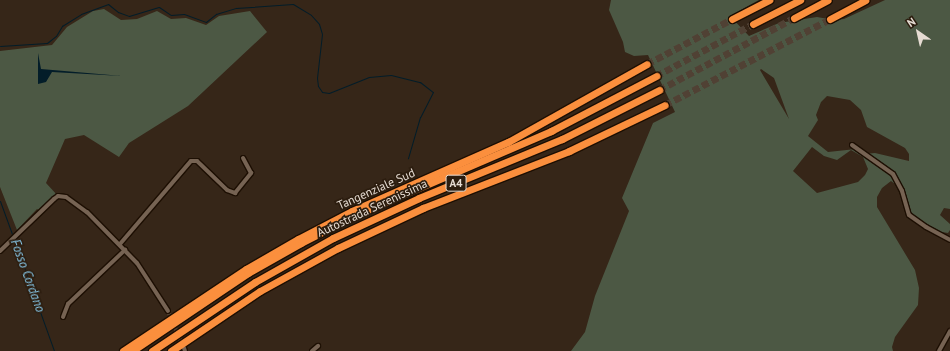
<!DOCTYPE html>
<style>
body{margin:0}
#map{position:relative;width:950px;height:351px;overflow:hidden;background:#362618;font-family:"PT Sans",sans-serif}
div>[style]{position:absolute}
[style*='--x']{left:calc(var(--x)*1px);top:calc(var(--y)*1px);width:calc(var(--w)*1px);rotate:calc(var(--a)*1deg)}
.green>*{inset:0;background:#4c5844}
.water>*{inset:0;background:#031d29}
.stream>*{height:1px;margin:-0.5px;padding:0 0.5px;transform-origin:0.5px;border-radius:0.5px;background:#031d29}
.street-tunnel>*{height:4px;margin-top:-2px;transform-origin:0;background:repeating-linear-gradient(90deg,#504134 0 4px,transparent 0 6px)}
.highway-tunnel>*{height:7px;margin-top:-3.5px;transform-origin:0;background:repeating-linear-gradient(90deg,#504134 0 7px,transparent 0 10.5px)}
.roads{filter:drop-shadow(1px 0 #1d0f03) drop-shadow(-1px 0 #1d0f03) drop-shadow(0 1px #1d0f03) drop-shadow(0 -1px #1d0f03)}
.street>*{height:4px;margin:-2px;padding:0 2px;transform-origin:2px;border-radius:2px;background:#766353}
.highway>*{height:7px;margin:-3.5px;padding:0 3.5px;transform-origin:3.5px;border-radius:3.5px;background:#fb8f3d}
span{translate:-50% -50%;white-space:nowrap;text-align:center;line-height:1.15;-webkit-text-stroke:3.5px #2c1d0f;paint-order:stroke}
.shield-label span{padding:1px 3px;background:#2c1d0f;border:1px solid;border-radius:3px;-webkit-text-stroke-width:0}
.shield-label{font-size:11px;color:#e6dcd3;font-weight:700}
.street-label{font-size:12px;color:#e6dcd3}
.water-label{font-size:13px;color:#88c8e9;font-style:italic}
.north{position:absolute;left:898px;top:12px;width:40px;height:40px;-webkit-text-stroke:3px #2c1d0f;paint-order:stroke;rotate:326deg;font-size:11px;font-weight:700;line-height:16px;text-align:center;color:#e6dcd3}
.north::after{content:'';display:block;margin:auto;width:14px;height:18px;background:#e6dcd3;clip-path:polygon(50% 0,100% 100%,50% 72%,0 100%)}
</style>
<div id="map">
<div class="green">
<div style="clip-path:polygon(evenodd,611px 0,759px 0,730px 16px,749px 36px,779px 23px,817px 17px,834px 20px,844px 19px,885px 0,950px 0,950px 209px,944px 208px,940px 215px,950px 224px,950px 230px,948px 233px,935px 231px,910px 214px,903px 190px,891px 181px,882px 188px,877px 197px,877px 207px,915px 270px,919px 288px,918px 305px,895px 337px,892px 347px,893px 351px,571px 351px,585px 332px,595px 296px,629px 211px,622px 198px,653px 123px,675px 112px,648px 55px,634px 56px,625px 52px,623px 42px,609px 10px,611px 0,761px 69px,774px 78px,789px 119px,760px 70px,761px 69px,611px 0,827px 96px,850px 100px,861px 110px,867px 127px,905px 148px,909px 154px,909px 161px,875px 153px,864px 154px,856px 149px,828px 152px,808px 136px,818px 120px,816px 115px,821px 102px,827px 96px,611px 0,812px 147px,824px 156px,837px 160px,851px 150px,863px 157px,868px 169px,865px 175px,858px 182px,817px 193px,793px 171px,812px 147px)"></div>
<div style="clip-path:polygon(104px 9px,121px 20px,137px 19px,157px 11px,171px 19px,186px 18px,206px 25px,219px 16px,250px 11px,267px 32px,188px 106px,129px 143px,119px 157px,84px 135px,65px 139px,46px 183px,58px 196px,42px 212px,37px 209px,17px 230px,0 187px,0 51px,52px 45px,67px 27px,93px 11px)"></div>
</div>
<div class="water">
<div style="clip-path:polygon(38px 53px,41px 69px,122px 76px,52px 72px,46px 82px,38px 84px)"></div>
</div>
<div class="stream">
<div style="--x:0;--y:46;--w:47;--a:-3.7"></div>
<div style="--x:47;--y:43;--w:11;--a:-38"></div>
<div style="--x:56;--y:36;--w:12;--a:-59"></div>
<div style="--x:62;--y:26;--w:22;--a:-32"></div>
<div style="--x:81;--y:14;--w:29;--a:-20"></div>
<div style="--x:108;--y:4;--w:13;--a:39"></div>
<div style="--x:118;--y:12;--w:12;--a:20"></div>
<div style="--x:129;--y:16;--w:31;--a:-17"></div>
<div style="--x:159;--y:7;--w:14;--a:34"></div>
<div style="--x:171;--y:15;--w:13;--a:-4"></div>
<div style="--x:184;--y:14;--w:23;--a:20"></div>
<div style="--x:206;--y:22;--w:13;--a:-39"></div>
<div style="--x:216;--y:14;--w:21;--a:-17"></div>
<div style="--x:236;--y:8;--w:57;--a:-4"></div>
<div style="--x:293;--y:4;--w:21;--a:31"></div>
<div style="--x:311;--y:15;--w:12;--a:48"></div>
<div style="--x:319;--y:24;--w:10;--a:73"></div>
<div style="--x:322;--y:34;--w:44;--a:96.5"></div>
<div style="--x:317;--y:78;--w:8;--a:83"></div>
<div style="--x:318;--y:86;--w:7;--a:56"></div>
<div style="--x:322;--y:92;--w:7;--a:8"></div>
<div style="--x:329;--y:93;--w:43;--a:-21.8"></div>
<div style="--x:369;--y:77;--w:22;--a:-5"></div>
<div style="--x:391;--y:75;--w:30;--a:14"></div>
<div style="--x:420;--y:82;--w:16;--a:38"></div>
<div style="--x:433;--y:92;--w:28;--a:117"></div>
<div style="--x:420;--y:117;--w:43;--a:106.3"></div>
<div style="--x:0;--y:201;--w:37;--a:70"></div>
<div style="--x:14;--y:239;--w:119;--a:70.3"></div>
</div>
<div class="street-tunnel">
<div style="--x:168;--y:311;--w:36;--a:67"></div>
</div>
<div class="highway-tunnel">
<div style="--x:647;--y:64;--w:96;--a:-27.9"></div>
<div style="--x:656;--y:76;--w:110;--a:-28.2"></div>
<div style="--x:659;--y:90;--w:153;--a:-28.1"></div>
<div style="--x:665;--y:105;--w:186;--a:-27.5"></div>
</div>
<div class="roads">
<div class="street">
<div style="--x:852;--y:145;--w:50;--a:35.3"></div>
<div style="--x:893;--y:174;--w:19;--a:62"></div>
<div style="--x:902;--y:191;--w:25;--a:74"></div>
<div style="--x:909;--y:215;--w:21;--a:35"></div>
<div style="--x:926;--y:227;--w:27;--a:28"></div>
<div style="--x:120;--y:244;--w:109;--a:-49.5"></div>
<div style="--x:191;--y:161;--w:6;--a:0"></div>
<div style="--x:197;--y:161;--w:42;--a:44"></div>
<div style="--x:227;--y:190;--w:9;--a:21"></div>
<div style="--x:235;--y:193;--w:26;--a:-51"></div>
<div style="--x:251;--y:173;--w:17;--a:-118"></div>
<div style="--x:0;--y:251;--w:75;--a:-43.9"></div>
<div style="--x:54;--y:199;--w:5;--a:-37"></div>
<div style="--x:58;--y:196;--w:8;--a:7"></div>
<div style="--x:66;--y:197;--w:26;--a:36"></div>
<div style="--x:87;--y:212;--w:71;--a:45.6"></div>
<div style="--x:137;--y:263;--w:57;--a:57.1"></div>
<div style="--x:63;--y:317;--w:14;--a:-69"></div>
<div style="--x:68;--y:304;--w:79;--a:-43.5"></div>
<div style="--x:184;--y:348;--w:3;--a:72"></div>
<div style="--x:312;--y:351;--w:8;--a:-40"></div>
<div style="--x:939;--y:351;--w:23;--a:-61"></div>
</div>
<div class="highway">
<div style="--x:794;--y:18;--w:38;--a:-28"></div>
<div style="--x:732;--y:19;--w:42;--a:-27.2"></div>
<div style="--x:830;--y:19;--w:40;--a:-28"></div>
<div style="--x:753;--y:24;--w:53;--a:-27.1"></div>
<div style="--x:123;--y:351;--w:148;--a:-33.7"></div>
<div style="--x:246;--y:269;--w:60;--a:-30"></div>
<div style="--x:298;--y:239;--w:61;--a:-27.4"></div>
<div style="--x:352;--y:211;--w:171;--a:-23.9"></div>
<div style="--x:508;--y:142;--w:159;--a:-29.3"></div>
<div style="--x:132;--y:351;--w:140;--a:-33.9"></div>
<div style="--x:248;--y:273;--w:61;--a:-29.5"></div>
<div style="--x:301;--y:243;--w:59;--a:-27"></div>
<div style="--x:354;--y:216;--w:215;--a:-23.3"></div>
<div style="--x:551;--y:131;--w:119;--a:-27.6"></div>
<div style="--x:152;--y:351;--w:124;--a:-33.8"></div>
<div style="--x:255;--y:282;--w:90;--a:-29.4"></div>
<div style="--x:333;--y:238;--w:95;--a:-24.9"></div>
<div style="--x:419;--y:198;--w:155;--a:-22.4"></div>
<div style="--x:562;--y:139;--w:109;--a:-26.8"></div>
<div style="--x:171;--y:351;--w:107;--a:-34"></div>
<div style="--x:260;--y:291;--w:89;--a:-28.9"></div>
<div style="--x:338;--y:248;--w:94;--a:-25.2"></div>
<div style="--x:423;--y:208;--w:157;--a:-21.3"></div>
<div style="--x:569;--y:151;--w:106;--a:-25.6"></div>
</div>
</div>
<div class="shield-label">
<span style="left:456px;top:183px">A4</span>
</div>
<div class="street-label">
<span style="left:376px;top:189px;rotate:-24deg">Tangenziale Sud</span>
<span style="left:372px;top:208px;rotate:-25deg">Autostrada Serenissima</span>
</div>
<div class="water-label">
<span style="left:27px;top:276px;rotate:70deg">Fosso Cordano</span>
</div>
<div class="north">N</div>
</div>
